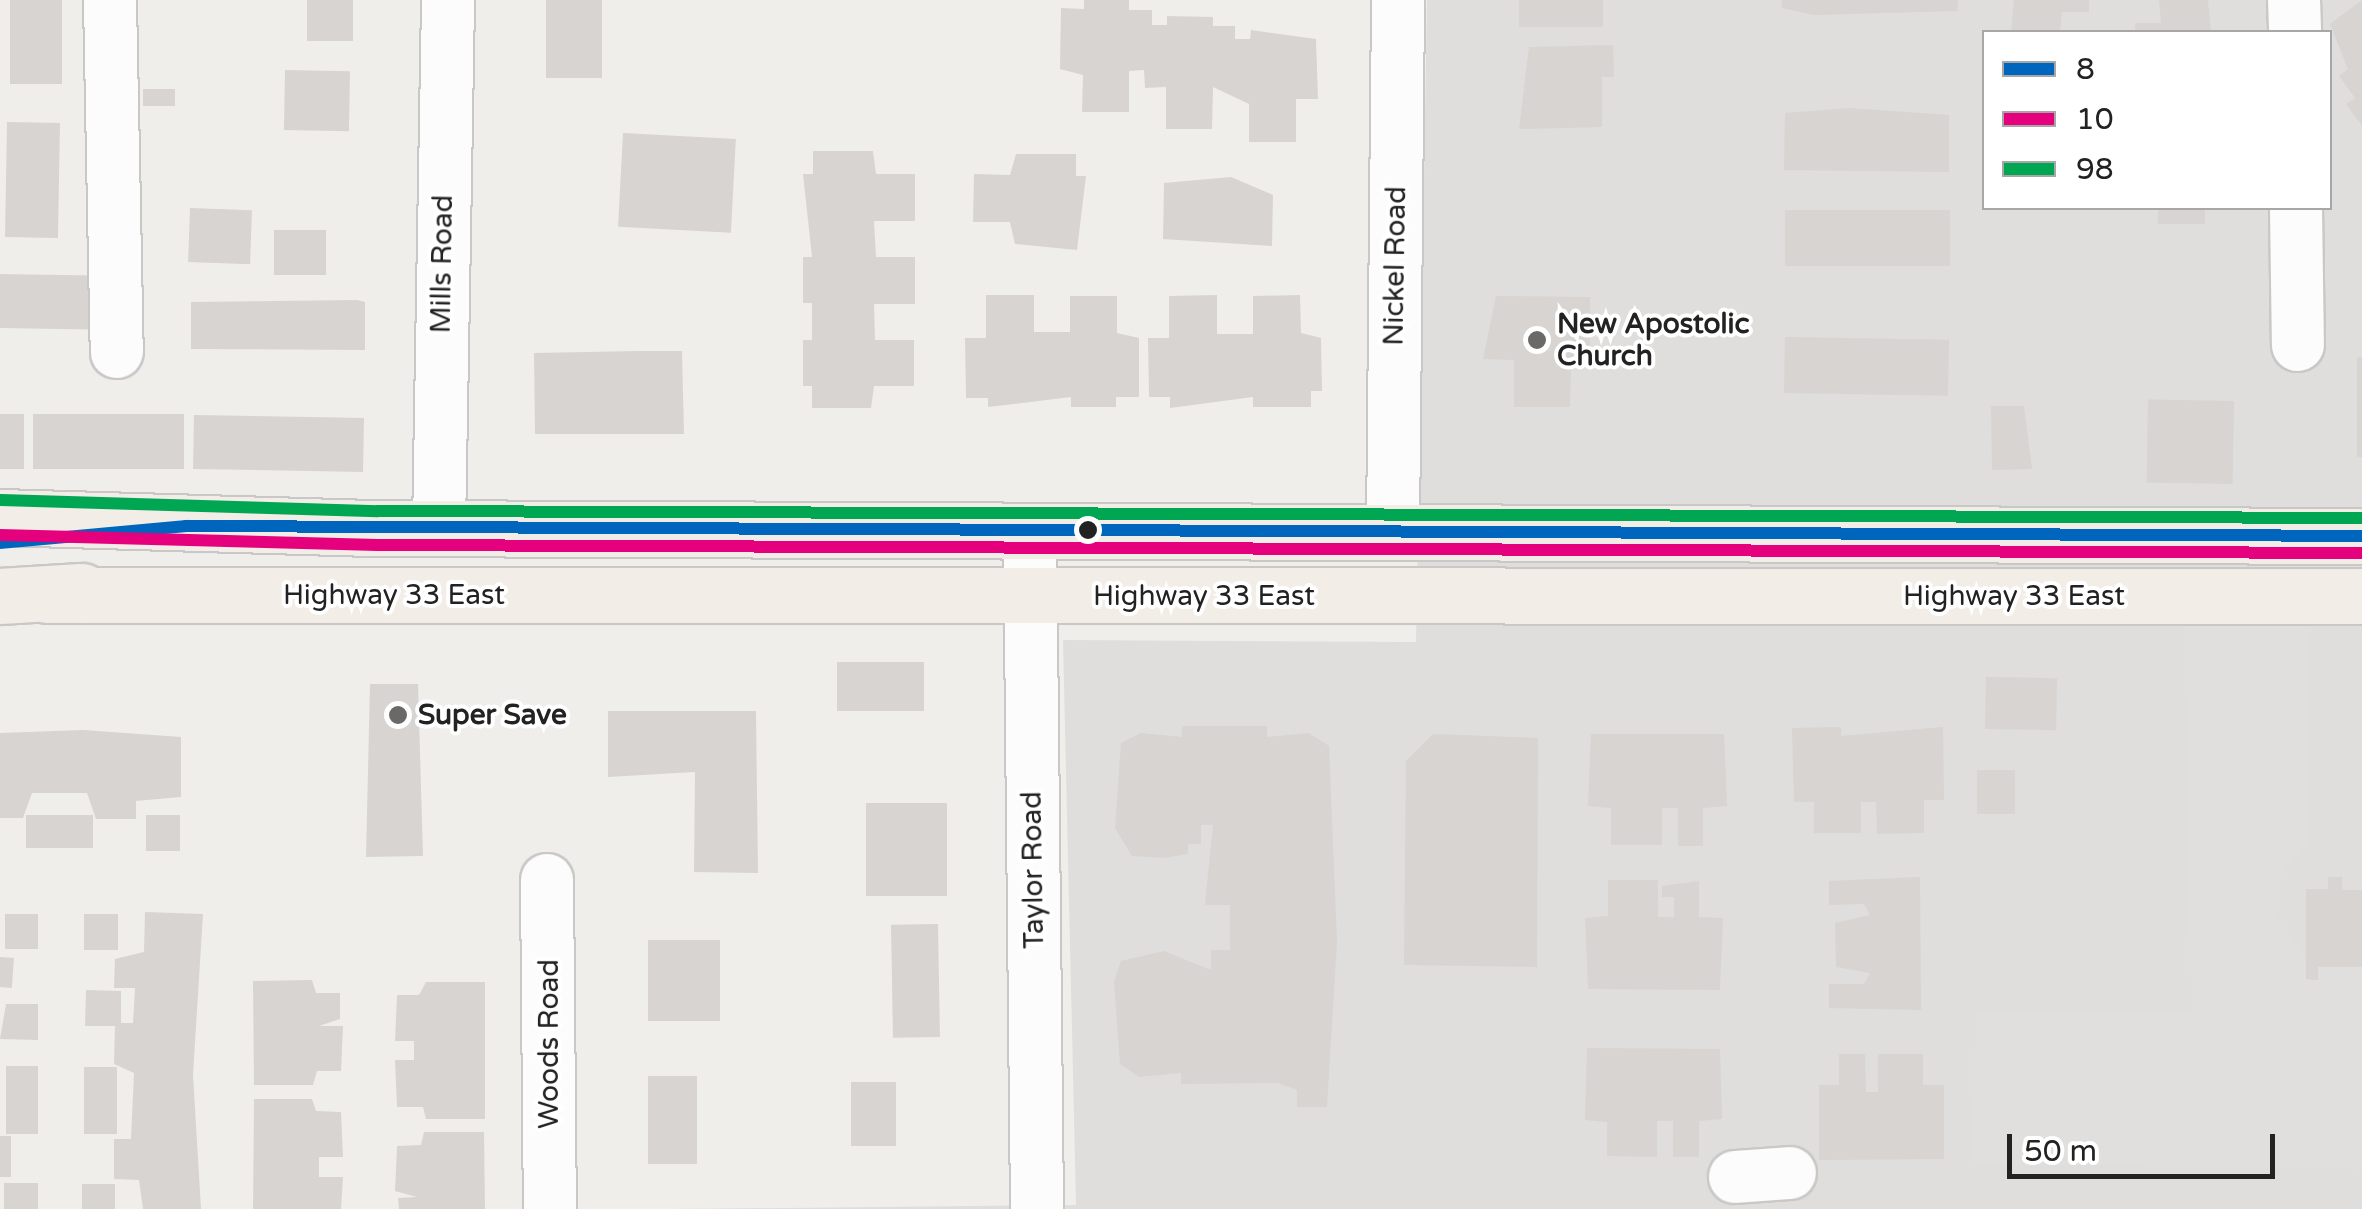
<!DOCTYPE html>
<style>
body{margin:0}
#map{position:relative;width:2362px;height:1209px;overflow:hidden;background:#f0eeeb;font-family:"Varela Round",sans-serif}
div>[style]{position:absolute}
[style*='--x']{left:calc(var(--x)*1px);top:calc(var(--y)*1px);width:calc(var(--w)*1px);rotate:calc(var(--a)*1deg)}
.residential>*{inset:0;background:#dfdedc}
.parking>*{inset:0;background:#e0dfde}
.building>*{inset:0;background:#d7d4d2;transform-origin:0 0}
.roads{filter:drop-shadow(2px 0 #c9c8c7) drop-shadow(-2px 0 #c9c8c7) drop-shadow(0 2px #c9c8c7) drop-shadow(0 -2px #c9c8c7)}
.minor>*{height:52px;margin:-26px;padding:0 26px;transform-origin:26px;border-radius:26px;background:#fdfcfc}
.major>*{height:55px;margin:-27.5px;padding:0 27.5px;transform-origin:27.5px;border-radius:27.5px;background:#f3ede7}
.bus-1>*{height:12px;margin:-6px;padding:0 6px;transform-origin:6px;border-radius:6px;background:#0065bd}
.bus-2>*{height:12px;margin:-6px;padding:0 6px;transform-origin:6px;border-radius:6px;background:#e5007d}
.bus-3>*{height:12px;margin:-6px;padding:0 6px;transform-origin:6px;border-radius:6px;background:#00a651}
.dots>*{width:28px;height:28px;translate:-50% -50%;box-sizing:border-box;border:5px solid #fff;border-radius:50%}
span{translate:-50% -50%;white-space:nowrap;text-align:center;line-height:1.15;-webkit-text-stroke:8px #fff;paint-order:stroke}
.street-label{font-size:28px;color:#222}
.poi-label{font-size:28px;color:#222;font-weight:700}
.left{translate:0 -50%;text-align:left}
.legend{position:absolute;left:1982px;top:30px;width:350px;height:180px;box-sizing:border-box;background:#fff;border:2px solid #a7a7a7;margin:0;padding:12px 18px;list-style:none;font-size:30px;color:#222}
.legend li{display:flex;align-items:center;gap:20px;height:50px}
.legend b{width:50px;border:2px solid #a7a7a7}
.scale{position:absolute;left:2007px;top:1134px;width:268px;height:45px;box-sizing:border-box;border:5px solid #222;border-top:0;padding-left:12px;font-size:30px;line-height:35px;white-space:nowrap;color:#222;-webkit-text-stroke:8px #fff;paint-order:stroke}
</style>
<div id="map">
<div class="residential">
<div style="clip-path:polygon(evenodd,1427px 0,2362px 0,2362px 1209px,675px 1209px,1076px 1205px,1063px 640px,1416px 642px,1427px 0,1984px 32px,2330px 32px,2330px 208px,1984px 208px,1984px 32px)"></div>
</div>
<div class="parking">
<div style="clip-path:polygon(2310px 624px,2310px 840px,2281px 871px,2278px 919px,2306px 959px,2362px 959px,2362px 1169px,1973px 1164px,1976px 1014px,2192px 1011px,2184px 625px)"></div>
</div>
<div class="building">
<div style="left:10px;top:0;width:52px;height:84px"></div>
<div style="left:307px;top:0;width:46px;height:41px"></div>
<div style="left:546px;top:0;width:56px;height:78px"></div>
<div style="clip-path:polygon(1084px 0,1129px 0,1129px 10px,1152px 10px,1152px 25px,1167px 25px,1167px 16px,1213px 17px,1213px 26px,1235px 26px,1235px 39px,1250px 39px,1251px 30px,1316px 39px,1318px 99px,1296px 99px,1296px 142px,1249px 142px,1249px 104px,1213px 87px,1212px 129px,1166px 129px,1166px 87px,1145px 88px,1144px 70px,1129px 71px,1129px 112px,1082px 112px,1083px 75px,1060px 69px,1061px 8px,1084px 9px)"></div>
<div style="left:1519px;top:0;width:84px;height:27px"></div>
<div style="clip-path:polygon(1782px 0,1958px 0,1957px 11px,1814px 15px,1782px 8px)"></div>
<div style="clip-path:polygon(2014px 0,2089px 0,2089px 12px,2062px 12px,2060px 32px,2011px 32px)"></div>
<div style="clip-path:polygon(2159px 0,2208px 0,2211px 32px,2135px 32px,2135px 23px,2161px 23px)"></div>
<div style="clip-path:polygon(2362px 0,2362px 126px,2346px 104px,2355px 98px,2339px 76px,2348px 69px,2330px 24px)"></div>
<div style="clip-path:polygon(1613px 45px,1614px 77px,1602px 77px,1602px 127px,1519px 129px,1529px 47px)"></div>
<div style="left:285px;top:70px;width:65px;height:60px;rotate:1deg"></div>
<div style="left:143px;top:89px;width:32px;height:17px"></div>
<div style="clip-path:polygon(1849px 108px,1949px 115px,1949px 172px,1784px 170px,1785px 113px)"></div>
<div style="left:7px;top:122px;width:53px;height:115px;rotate:1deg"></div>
<div style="left:623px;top:133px;width:113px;height:94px;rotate:3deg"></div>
<div style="clip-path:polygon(813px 151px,873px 151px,876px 174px,915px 174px,915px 221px,874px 221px,876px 257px,915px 257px,915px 304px,874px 304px,875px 340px,914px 340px,914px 386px,874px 386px,871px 408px,812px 408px,812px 386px,803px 386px,803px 340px,812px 340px,812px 303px,803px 303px,803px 257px,812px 257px,803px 174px,813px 174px)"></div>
<div style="clip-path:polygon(1016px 154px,1076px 154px,1076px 176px,1086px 176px,1077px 250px,1015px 244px,1010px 222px,973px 222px,974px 174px,1010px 175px)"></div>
<div style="clip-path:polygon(1231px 177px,1273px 195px,1272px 246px,1163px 239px,1164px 183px)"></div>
<div style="left:190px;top:208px;width:62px;height:54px;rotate:2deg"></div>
<div style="left:2158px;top:208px;width:47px;height:16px"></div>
<div style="left:1785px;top:210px;width:165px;height:56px"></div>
<div style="left:274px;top:230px;width:52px;height:45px"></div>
<div style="left:0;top:274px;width:93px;height:54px;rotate:1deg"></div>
<div style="clip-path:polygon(986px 295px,1034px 295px,1034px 332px,1070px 332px,1070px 296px,1117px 296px,1117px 333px,1139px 338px,1139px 397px,1116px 397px,1116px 407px,1071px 407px,1071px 397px,988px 407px,988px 398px,966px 398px,965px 338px,986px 338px)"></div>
<div style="clip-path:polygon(1217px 295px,1217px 334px,1253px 334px,1253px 296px,1300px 295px,1301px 333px,1321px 338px,1322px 391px,1311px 391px,1311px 407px,1253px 407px,1253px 397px,1170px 408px,1170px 397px,1149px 397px,1148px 338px,1169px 338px,1169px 296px)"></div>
<div style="clip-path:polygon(1496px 296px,1590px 297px,1590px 360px,1571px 359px,1570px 407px,1514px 407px,1514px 360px,1483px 359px)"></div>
<div style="clip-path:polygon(191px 302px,357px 300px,365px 302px,365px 350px,191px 349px)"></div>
<div style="left:1785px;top:337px;width:164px;height:56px;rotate:1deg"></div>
<div style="clip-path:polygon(637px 351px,682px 351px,684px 434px,535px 434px,534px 353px)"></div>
<div style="left:2357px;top:357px;width:5px;height:100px"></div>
<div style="left:2234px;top:401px;width:83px;height:86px;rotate:91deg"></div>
<div style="clip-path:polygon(1991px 406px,2024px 406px,2032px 469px,1992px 470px)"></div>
<div style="left:0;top:414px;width:24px;height:55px"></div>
<div style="left:184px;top:414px;width:55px;height:151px;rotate:90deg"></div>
<div style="left:194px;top:415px;width:170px;height:54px;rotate:1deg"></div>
<div style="left:837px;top:662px;width:87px;height:49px"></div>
<div style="left:1986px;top:677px;width:71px;height:52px;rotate:1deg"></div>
<div style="clip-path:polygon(370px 684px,418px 684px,423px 856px,366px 857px)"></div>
<div style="clip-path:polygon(608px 711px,756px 711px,758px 873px,694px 872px,695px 772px,608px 777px)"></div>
<div style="clip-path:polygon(1182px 726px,1267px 726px,1267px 737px,1309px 733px,1329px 746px,1337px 942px,1327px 1107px,1297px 1107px,1297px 1090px,1278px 1083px,1181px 1084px,1181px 1073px,1139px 1077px,1120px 1064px,1114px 981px,1121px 961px,1164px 951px,1211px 970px,1211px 950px,1230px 950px,1230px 905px,1205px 905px,1213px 825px,1201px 825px,1201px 844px,1188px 844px,1188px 854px,1163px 858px,1132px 856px,1115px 828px,1121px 743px,1141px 733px,1182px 737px)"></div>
<div style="clip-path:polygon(1841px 727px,1841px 736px,1943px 727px,1944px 800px,1924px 800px,1924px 833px,1877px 834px,1876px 802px,1861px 802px,1861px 833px,1814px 833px,1814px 802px,1794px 802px,1792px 728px)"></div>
<div style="clip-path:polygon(83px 730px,181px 737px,181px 797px,136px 801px,136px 819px,96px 819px,87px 793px,32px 793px,23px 818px,0 818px,0 733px)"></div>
<div style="clip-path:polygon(1433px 734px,1538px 738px,1537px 967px,1404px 965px,1406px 761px)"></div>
<div style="clip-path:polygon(1591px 734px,1724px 734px,1727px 806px,1703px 808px,1703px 846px,1678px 846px,1678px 808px,1662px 808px,1662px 845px,1611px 845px,1611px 808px,1588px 806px)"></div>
<div style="left:1977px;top:770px;width:38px;height:44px"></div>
<div style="left:866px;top:803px;width:81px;height:93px"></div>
<div style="left:26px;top:815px;width:67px;height:33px"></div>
<div style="left:146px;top:815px;width:34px;height:36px"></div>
<div style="clip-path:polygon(1920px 877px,1921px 1010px,1829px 1008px,1829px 984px,1864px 984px,1870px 973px,1836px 967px,1835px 923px,1870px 915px,1864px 904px,1829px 905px,1829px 881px)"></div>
<div style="clip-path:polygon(2328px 877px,2342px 877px,2342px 890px,2362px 890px,2362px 967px,2318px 967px,2318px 980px,2306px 979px,2306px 889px,2328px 889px)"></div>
<div style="clip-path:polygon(1608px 880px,1658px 880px,1658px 917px,1674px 917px,1674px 897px,1662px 897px,1662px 886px,1699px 881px,1699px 917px,1723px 918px,1720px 990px,1588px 989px,1585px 918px,1608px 916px)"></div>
<div style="clip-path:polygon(145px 912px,203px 914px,193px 1075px,201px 1209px,143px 1209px,139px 1180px,114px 1179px,114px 1139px,131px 1139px,134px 1073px,114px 1064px,115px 1026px,85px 1026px,86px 990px,121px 991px,121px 1023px,133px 1023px,135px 988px,114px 988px,115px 959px,144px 952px)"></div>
<div style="left:5px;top:914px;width:33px;height:35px"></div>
<div style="left:84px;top:914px;width:34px;height:36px"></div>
<div style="left:938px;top:924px;width:113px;height:47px;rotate:89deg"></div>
<div style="left:648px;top:940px;width:72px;height:81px"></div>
<div style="left:0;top:957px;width:14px;height:30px;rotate:4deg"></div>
<div style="clip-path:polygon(312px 980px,316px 993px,340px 993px,340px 1019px,319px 1026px,343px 1026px,341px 1071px,317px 1071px,313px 1085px,254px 1085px,253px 981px)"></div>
<div style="clip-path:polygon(426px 982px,485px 982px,485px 1119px,426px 1119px,423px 1107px,397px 1107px,395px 1060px,414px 1060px,414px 1041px,395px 1041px,397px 995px,419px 995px)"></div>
<div style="clip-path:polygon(6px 1004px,38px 1004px,38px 1040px,0 1039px)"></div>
<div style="clip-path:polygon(1587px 1048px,1720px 1049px,1722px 1119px,1699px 1121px,1699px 1157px,1673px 1157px,1673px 1121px,1657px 1121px,1657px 1157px,1607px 1156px,1607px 1122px,1585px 1120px)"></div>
<div style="clip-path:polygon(1839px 1054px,1865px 1054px,1866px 1092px,1878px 1092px,1878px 1054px,1923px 1054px,1923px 1085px,1944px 1085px,1944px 1159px,1819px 1160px,1819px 1085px,1839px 1085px)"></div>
<div style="left:6px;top:1066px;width:32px;height:68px"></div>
<div style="left:84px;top:1067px;width:33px;height:67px"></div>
<div style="left:648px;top:1076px;width:49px;height:88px"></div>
<div style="left:851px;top:1082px;width:45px;height:64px"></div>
<div style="clip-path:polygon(254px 1099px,312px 1099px,316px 1111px,341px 1112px,343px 1157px,319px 1157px,319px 1177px,343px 1177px,341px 1209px,253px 1209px)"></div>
<div style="clip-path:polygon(424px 1132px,484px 1132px,485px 1209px,399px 1209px,398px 1198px,417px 1197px,395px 1191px,397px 1146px,421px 1145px)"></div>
<div style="left:0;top:1136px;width:11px;height:41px"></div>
<div style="left:38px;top:1183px;width:26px;height:34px;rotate:90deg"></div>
<div style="left:115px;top:1184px;width:25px;height:33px;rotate:90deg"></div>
</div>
<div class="roads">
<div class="minor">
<div style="--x:110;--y:0;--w:352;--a:88.9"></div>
<div style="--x:2294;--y:0;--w:32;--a:88"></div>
<div style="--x:2296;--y:208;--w:137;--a:89.2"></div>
<div style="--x:439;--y:528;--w:528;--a:-89.02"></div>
<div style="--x:1030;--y:531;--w:678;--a:89.41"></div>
<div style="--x:1393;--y:532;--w:532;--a:-89.46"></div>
<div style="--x:547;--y:880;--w:329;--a:89.5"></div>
<div style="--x:1735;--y:1177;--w:55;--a:-4.2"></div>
</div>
<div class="major">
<div style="--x:0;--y:517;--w:378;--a:1.7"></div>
<div style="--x:378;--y:528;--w:1984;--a:0.23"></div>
<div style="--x:47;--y:595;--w:2315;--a:0.02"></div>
<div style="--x:0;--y:596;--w:82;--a:-3.5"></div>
</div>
</div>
<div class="bus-1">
<div style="--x:0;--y:543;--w:187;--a:-5.2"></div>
<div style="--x:186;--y:526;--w:2176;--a:0.26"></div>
</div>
<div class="bus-2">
<div style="--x:0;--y:535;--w:378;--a:1.5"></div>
<div style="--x:378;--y:545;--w:1984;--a:0.23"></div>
</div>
<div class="bus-3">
<div style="--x:1;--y:500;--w:377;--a:1.7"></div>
<div style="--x:378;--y:511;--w:1984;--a:0.2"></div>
</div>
<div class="dots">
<div style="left:1537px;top:340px;background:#6a6968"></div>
<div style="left:1088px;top:530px;background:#222"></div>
<div style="left:398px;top:715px;background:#6a6968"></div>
</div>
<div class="street-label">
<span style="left:442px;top:264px;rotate:-89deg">Mills Road</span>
<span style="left:1395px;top:266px;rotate:-89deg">Nickel Road</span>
<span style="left:394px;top:595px">Highway 33 East</span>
<span style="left:1204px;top:596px">Highway 33 East</span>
<span style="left:2014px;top:596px">Highway 33 East</span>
<span style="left:1033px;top:870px;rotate:-91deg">Taylor Road</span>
<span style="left:549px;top:1044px;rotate:-90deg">Woods Road</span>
</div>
<div class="poi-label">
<span class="left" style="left:1557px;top:340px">New Apostolic<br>Church</span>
<span class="left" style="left:418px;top:715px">Super Save</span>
</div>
<ul class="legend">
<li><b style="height:12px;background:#0065bd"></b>8</li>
<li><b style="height:12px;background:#e5007d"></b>10</li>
<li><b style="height:12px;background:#00a651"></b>98</li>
</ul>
<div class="scale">50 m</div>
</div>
